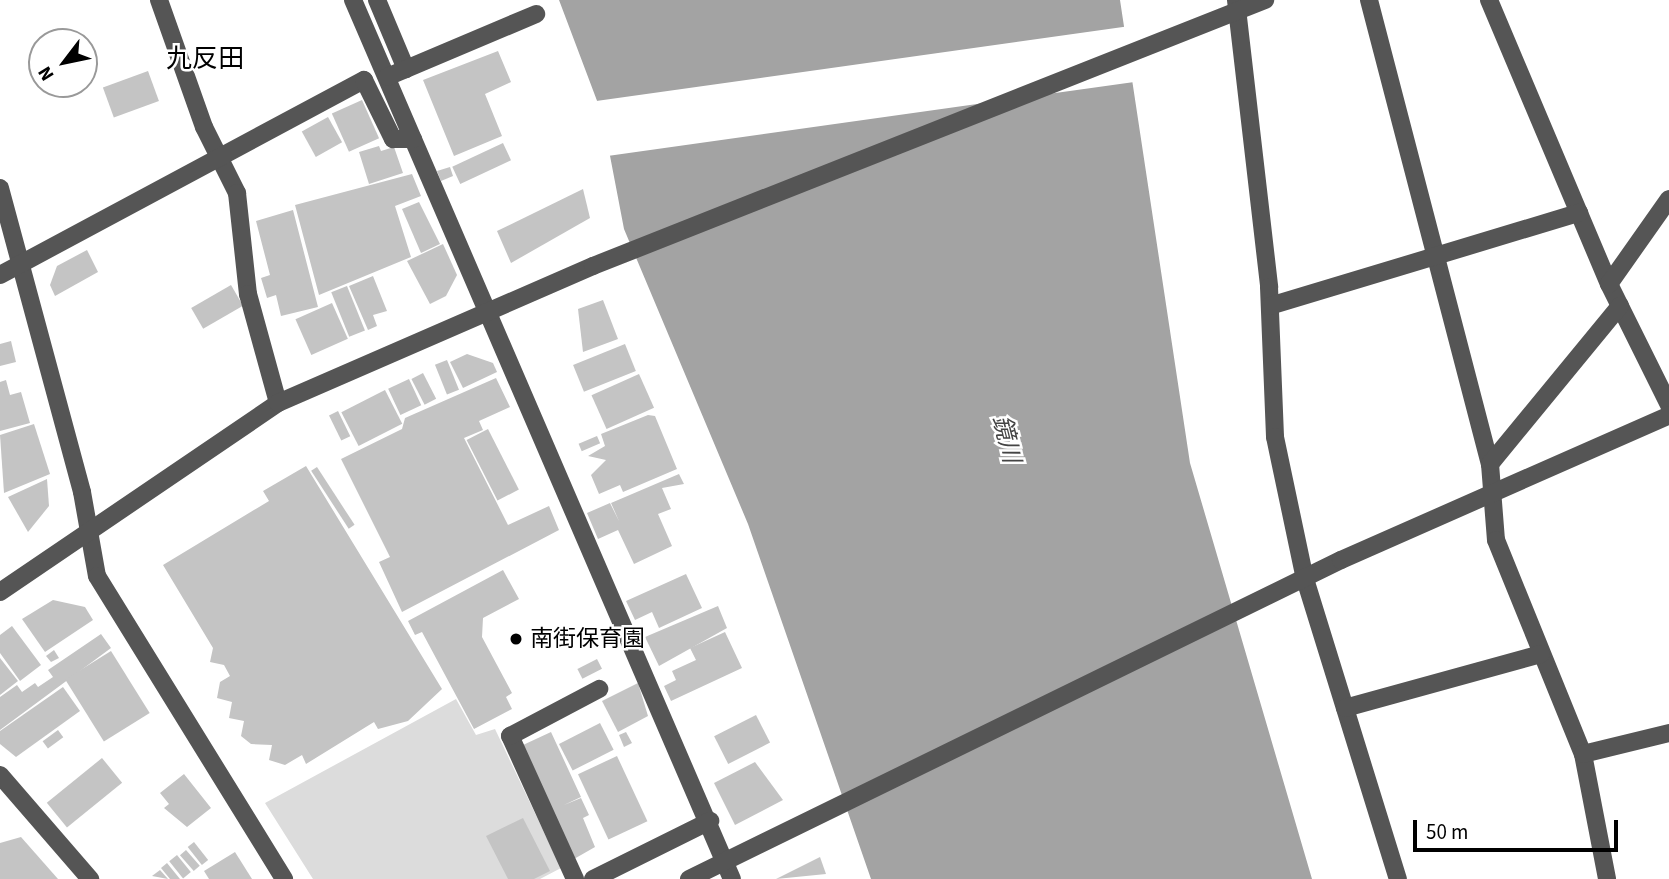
<!DOCTYPE html>
<meta charset="utf-8">
<style>
body{margin:0}
#map{position:relative;width:1669px;height:879px;overflow:hidden;background:#fff;font-family:"Source Sans 3","Noto Sans JP",sans-serif}
div>[style]{position:absolute}
[style*='--x']{left:calc(var(--x)*1px);top:calc(var(--y)*1px);width:calc(var(--w)*1px);rotate:calc(var(--a)*1deg)}
.green>*{inset:0;background:#dcdcdc}
.water>*{inset:0;background:#a3a3a3}
.pier>*{inset:0;background:#fff;transform-origin:0 0}
.building>*{inset:0;background:#c4c4c4;transform-origin:0 0}
.minor>*{height:18px;margin:-9px;padding:0 9px;transform-origin:9px;border-radius:9px;background:#555}
.dots>*{width:19px;height:19px;translate:-50% -50%;box-sizing:border-box;border:4px solid #fff;border-radius:50%}
span{translate:-50% -50%;white-space:nowrap;text-align:center;line-height:1.15;-webkit-text-stroke:5px #fff;paint-order:stroke}
.poi-label{font-size:23px;color:#000}
.left{translate:0 -50%;text-align:left}
.water-label{font-size:24px;color:#444;font-style:italic}
.quarter-label{font-size:26px;color:#000}
.north{position:absolute;left:28px;top:28px;width:70px;height:70px;box-sizing:border-box;background:#fff;border:2px solid #999;border-radius:50%;rotate:238deg;font-size:19px;font-weight:700;line-height:28px;text-align:center;color:#000}
.north::after{content:'';display:block;margin:auto;width:24px;height:32px;background:#000;clip-path:polygon(50% 0,100% 100%,50% 72%,0 100%)}
.scale{position:absolute;left:1413px;top:820px;width:205px;height:32px;box-sizing:border-box;border:4px solid #000;border-top:0;padding-left:9px;font-size:21px;line-height:24px;white-space:nowrap;color:#000;-webkit-text-stroke:5px #fff;paint-order:stroke}
</style>
<div id="map">
<div class="green">
<div style="clip-path:polygon(456px 699px,476px 735px,495px 729px,561px 868px,540px 879px,313px 879px,265px 803px)"></div>
</div>
<div class="water">
<div style="clip-path:polygon(559px 0,1120px 0,1190px 463px,1312px 879px,871px 879px,748px 524px,624px 229px,602px 114px)"></div>
</div>
<div class="pier">
<div style="left:1130px;top:26px;width:56px;height:548px;rotate:82deg"></div>
</div>
<div class="building">
<div style="clip-path:polygon(498px 51px,511px 82px,485px 94px,502px 136px,454px 156px,423px 80px)"></div>
<div style="left:148px;top:71px;width:32px;height:48px;rotate:70deg"></div>
<div style="left:362px;top:100px;width:42px;height:33px;rotate:66deg"></div>
<div style="left:328px;top:117px;width:29px;height:30px;rotate:61deg"></div>
<div style="left:503px;top:143px;width:19px;height:56px;rotate:65deg"></div>
<div style="clip-path:polygon(379px 146px,381px 151px,394px 147px,403px 173px,369px 184px,359px 152px)"></div>
<div style="clip-path:polygon(450px 167px,453px 176px,441px 181px,437px 171px)"></div>
<div style="clip-path:polygon(412px 174px,421px 196px,395px 206px,411px 257px,319px 295px,295px 205px)"></div>
<div style="clip-path:polygon(583px 189px,590px 218px,511px 263px,497px 231px)"></div>
<div style="clip-path:polygon(419px 202px,440px 244px,421px 253px,402px 209px)"></div>
<div style="clip-path:polygon(293px 210px,318px 307px,281px 316px,276px 295px,267px 298px,261px 278px,270px 275px,256px 221px)"></div>
<div style="clip-path:polygon(443px 244px,457px 275px,446px 296px,430px 304px,407px 261px)"></div>
<div style="clip-path:polygon(87px 250px,98px 272px,55px 296px,50px 285px,57px 266px)"></div>
<div style="clip-path:polygon(373px 276px,387px 311px,373px 315px,377px 326px,368px 330px,349px 286px)"></div>
<div style="left:231px;top:285px;width:24px;height:46px;rotate:60deg"></div>
<div style="left:347px;top:286px;width:48px;height:17px;rotate:68deg"></div>
<div style="clip-path:polygon(603px 300px,618px 339px,583px 352px,578px 309px)"></div>
<div style="left:332px;top:303px;width:39px;height:40px;rotate:66deg"></div>
<div style="clip-path:polygon(11px 341px,16px 362px,0 366px,0 344px)"></div>
<div style="left:625px;top:344px;width:29px;height:56px;rotate:68deg"></div>
<div style="clip-path:polygon(467px 354px,493px 363px,497px 372px,463px 388px,450px 362px)"></div>
<div style="left:447px;top:360px;width:32px;height:13px;rotate:68deg"></div>
<div style="left:423px;top:373px;width:29px;height:13px;rotate:63deg"></div>
<div style="left:639px;top:374px;width:37px;height:52px;rotate:66deg"></div>
<div style="clip-path:polygon(496px 378px,510px 407px,479px 421px,483px 430px,464px 438px,508px 525px,549px 506px,559px 530px,402px 612px,379px 562px,390px 557px,341px 459px,402px 429px,405px 418px)"></div>
<div style="left:409px;top:379px;width:29px;height:23px;rotate:65deg"></div>
<div style="clip-path:polygon(6px 380px,10px 395px,21px 392px,30px 423px,0 431px,0 382px)"></div>
<div style="left:385px;top:390px;width:38px;height:49px;rotate:63deg"></div>
<div style="left:338px;top:411px;width:28px;height:10px;rotate:64deg"></div>
<div style="clip-path:polygon(648px 415px,655px 416px,677px 469px,623px 492px,620px 485px,599px 494px,591px 475px,606px 460px,588px 456px,605px 446px,601px 434px)"></div>
<div style="clip-path:polygon(34px 424px,50px 474px,4px 493px,0 435px)"></div>
<div style="left:488px;top:429px;width:68px;height:24px;rotate:63deg"></div>
<div style="left:597px;top:436px;width:8px;height:20px;rotate:67deg"></div>
<div style="clip-path:polygon(306px 466px,442px 689px,408px 721px,378px 729px,374px 722px,306px 764px,302px 755px,285px 765px,269px 760px,272px 745px,251px 744px,241px 736px,244px 721px,229px 718px,232px 702px,217px 698px,220px 682px,230px 676px,224px 665px,210px 662px,213px 648px,163px 565px,269px 501px,263px 491px)"></div>
<div style="left:317px;top:467px;width:69px;height:7px;rotate:57deg"></div>
<div style="clip-path:polygon(679px 474px,684px 484px,662px 488px,671px 509px,658px 514px,672px 546px,634px 564px,618px 530px,598px 539px,587px 513px,610px 503px,619px 521px,611px 503px)"></div>
<div style="clip-path:polygon(47px 479px,49px 506px,28px 532px,8px 497px)"></div>
<div style="clip-path:polygon(503px 570px,519px 599px,483px 618px,482px 637px,512px 693px,506px 697px,512px 709px,474px 729px,422px 632px,415px 635px,408px 621px)"></div>
<div style="clip-path:polygon(686px 574px,702px 608px,659px 628px,652px 612px,635px 620px,626px 601px)"></div>
<div style="clip-path:polygon(53px 600px,85px 607px,93px 620px,45px 652px,22px 619px)"></div>
<div style="clip-path:polygon(718px 606px,727px 628px,659px 666px,645px 637px)"></div>
<div style="clip-path:polygon(12px 626px,41px 665px,20px 681px,0 653px,0 635px)"></div>
<div style="clip-path:polygon(725px 632px,742px 668px,671px 701px,664px 686px,676px 680px,672px 671px,696px 660px,690px 648px)"></div>
<div style="clip-path:polygon(101px 634px,111px 648px,0 730px,0 697px,17px 685px,22px 692px,35px 683px,38px 687px,53px 677px,48px 670px)"></div>
<div style="clip-path:polygon(54px 650px,59px 658px,51px 662px,46px 656px)"></div>
<div style="left:111px;top:651px;width:73px;height:54px;rotate:58deg"></div>
<div style="clip-path:polygon(0 658px,18px 681px,0 695px)"></div>
<div style="left:597px;top:659px;width:11px;height:22px;rotate:63deg"></div>
<div style="clip-path:polygon(638px 683px,648px 716px,618px 732px,602px 701px)"></div>
<div style="clip-path:polygon(63px 687px,80px 711px,16px 757px,0 744px,0 731px)"></div>
<div style="left:756px;top:715px;width:31px;height:47px;rotate:63deg"></div>
<div style="left:600px;top:723px;width:30px;height:46px;rotate:63deg"></div>
<div style="left:58px;top:730px;width:9px;height:19px;rotate:54deg"></div>
<div style="clip-path:polygon(551px 732px,581px 797px,564px 805px,581px 798px,589px 815px,583px 818px,595px 847px,574px 859px,523px 745px)"></div>
<div style="clip-path:polygon(626px 732px,632px 743px,624px 747px,619px 735px)"></div>
<div style="left:617px;top:756px;width:72px;height:43px;rotate:65deg"></div>
<div style="left:102px;top:758px;width:32px;height:71px;rotate:51deg"></div>
<div style="clip-path:polygon(755px 762px,783px 800px,735px 825px,714px 783px)"></div>
<div style="clip-path:polygon(184px 774px,211px 808px,187px 827px,164px 808px,169px 804px,160px 793px)"></div>
<div style="clip-path:polygon(523px 818px,550px 871px,534px 879px,508px 879px,486px 836px)"></div>
<div style="clip-path:polygon(21px 837px,58px 879px,0 879px,0 843px)"></div>
<div style="left:194px;top:842px;width:23px;height:8px;rotate:52deg"></div>
<div style="left:186px;top:850px;width:21px;height:8px;rotate:49deg"></div>
<div style="clip-path:polygon(235px 852px,252px 879px,209px 879px,204px 871px)"></div>
<div style="left:177px;top:855px;width:22px;height:10px;rotate:51deg"></div>
<div style="clip-path:polygon(820px 857px,826px 874px,776px 879px)"></div>
<div style="clip-path:polygon(167px 863px,180px 879px,170px 879px,161px 868px)"></div>
<div style="clip-path:polygon(160px 870px,168px 879px,152px 876px)"></div>
</div>
<div class="minor">
<div style="--x:159;--y:0;--w:135;--a:70.5"></div>
<div style="--x:204;--y:127;--w:74;--a:63.4"></div>
<div style="--x:237;--y:193;--w:102;--a:83.8"></div>
<div style="--x:248;--y:294;--w:113;--a:74.6"></div>
<div style="--x:353;--y:0;--w:957;--a:66.68"></div>
<div style="--x:377;--y:0;--w:75;--a:67.2"></div>
<div style="--x:1236;--y:0;--w:289;--a:83.4"></div>
<div style="--x:1269;--y:287;--w:150;--a:87.7"></div>
<div style="--x:1275;--y:437;--w:145;--a:78.1"></div>
<div style="--x:1305;--y:579;--w:314;--a:72.8"></div>
<div style="--x:1369;--y:0;--w:480;--a:75.4"></div>
<div style="--x:1490;--y:464;--w:76;--a:85.5"></div>
<div style="--x:1496;--y:540;--w:231;--a:67.9"></div>
<div style="--x:1583;--y:754;--w:127;--a:79.1"></div>
<div style="--x:1489;--y:0;--w:308;--a:67.1"></div>
<div style="--x:1609;--y:284;--w:135;--a:63.6"></div>
<div style="--x:387;--y:77;--w:162;--a:-22.9"></div>
<div style="--x:0;--y:188;--w:315;--a:74.9"></div>
<div style="--x:82;--y:492;--w:85;--a:79.9"></div>
<div style="--x:97;--y:576;--w:356;--a:58.3"></div>
<div style="--x:0;--y:275;--w:413;--a:-28.2"></div>
<div style="--x:364;--y:80;--w:66;--a:63.8"></div>
<div style="--x:393;--y:139;--w:20;--a:0"></div>
<div style="--x:1609;--y:284;--w:104;--a:-54.8"></div>
<div style="--x:1270;--y:306;--w:323;--a:-16.8"></div>
<div style="--x:1490;--y:464;--w:205;--a:-50.6"></div>
<div style="--x:0;--y:592;--w:336;--a:-34.2"></div>
<div style="--x:278;--y:403;--w:344;--a:-23.5"></div>
<div style="--x:593;--y:266;--w:723;--a:-21.6"></div>
<div style="--x:1345;--y:708;--w:203;--a:-15.4"></div>
<div style="--x:1583;--y:754;--w:89;--a:-13.7"></div>
<div style="--x:0;--y:775;--w:138;--a:49.1"></div>
<div style="--x:575;--y:879;--w:157;--a:-114.4"></div>
<div style="--x:510;--y:736;--w:101;--a:-27.8"></div>
<div style="--x:593;--y:879;--w:131;--a:-26.4"></div>
<div style="--x:689;--y:879;--w:726;--a:-26.07"></div>
<div style="--x:1341;--y:560;--w:359;--a:-23.8"></div>
</div>
<div class="dots">
<div style="left:516px;top:639px;background:#000"></div>
</div>
<div class="poi-label">
<span class="left" style="left:530px;top:639px">南街保育園</span>
</div>
<div class="water-label">
<span style="left:1006px;top:439px;rotate:76deg">鏡川</span>
</div>
<div class="quarter-label">
<span style="left:205px;top:59px">九反田</span>
</div>
<div class="north">N</div>
<div class="scale">50 m</div>
</div>
